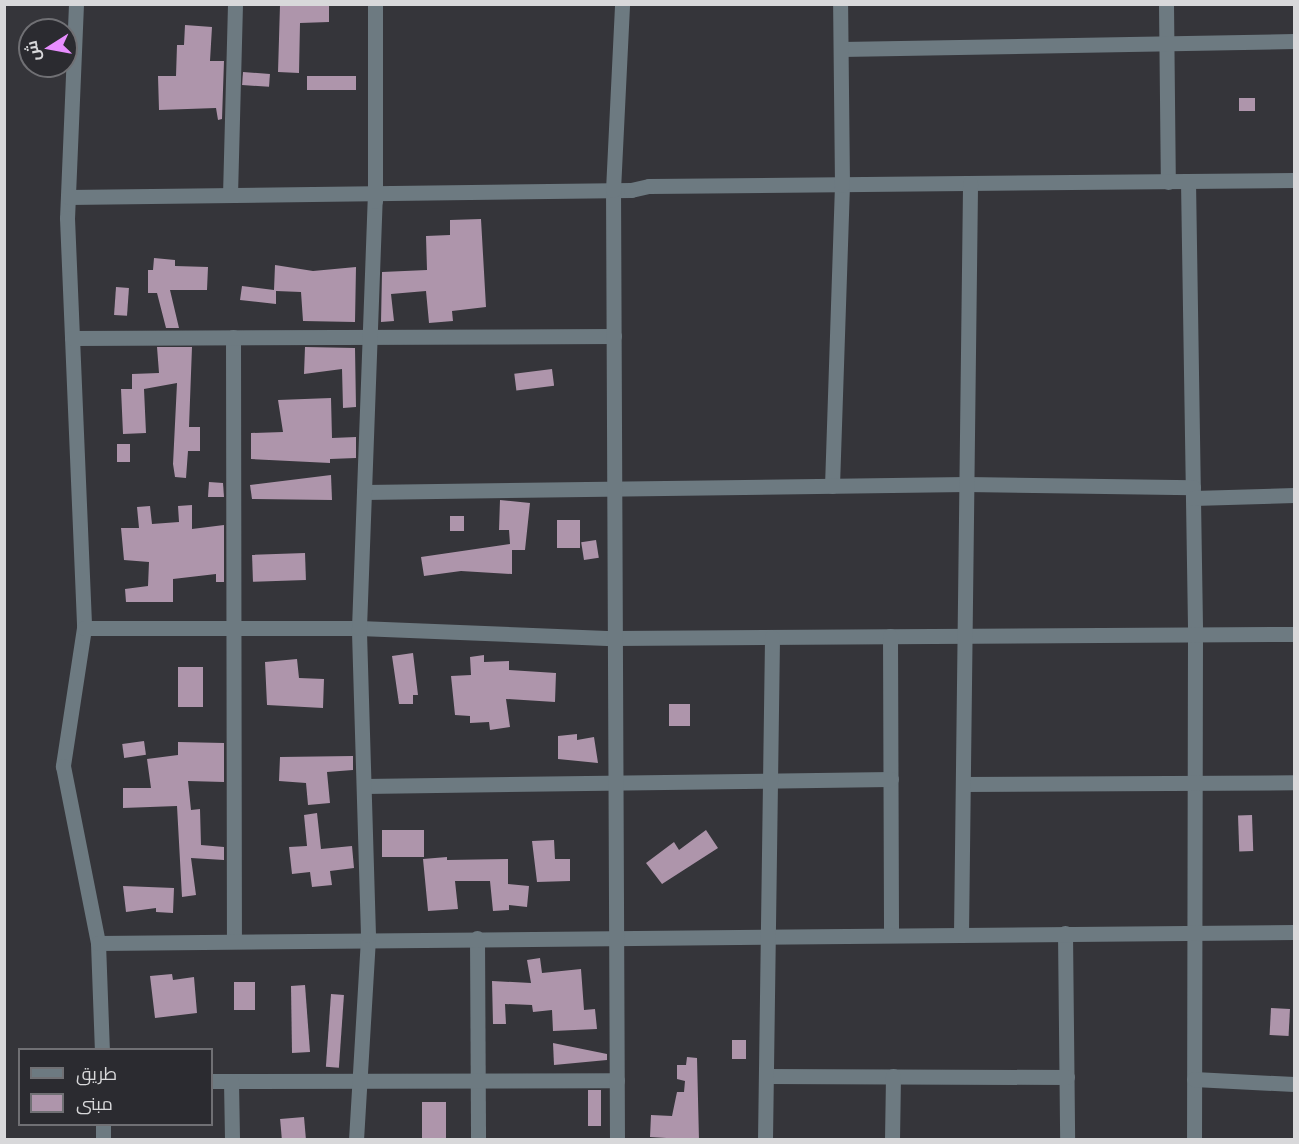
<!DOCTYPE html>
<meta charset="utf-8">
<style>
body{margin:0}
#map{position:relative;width:1299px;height:1144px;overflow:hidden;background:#35353a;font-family:"Open Sans",Cairo,sans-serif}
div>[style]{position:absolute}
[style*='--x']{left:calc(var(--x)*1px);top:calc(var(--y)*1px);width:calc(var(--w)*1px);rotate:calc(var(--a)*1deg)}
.building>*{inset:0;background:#ae95ab;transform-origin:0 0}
.minor>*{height:15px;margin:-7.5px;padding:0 7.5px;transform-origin:7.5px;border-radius:7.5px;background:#6d7a81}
span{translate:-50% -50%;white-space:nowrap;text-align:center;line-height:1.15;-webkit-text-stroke:6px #2b2b30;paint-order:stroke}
.frame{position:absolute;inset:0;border:6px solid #d8d8da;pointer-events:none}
.legend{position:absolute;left:18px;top:1048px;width:195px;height:78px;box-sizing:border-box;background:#2b2b30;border:2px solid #707074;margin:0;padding:8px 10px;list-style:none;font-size:18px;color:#d8d8da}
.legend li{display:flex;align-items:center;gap:12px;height:30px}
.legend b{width:30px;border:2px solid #707074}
.north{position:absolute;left:18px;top:18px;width:60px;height:60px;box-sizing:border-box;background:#2b2b30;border:2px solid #707074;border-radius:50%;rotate:259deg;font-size:16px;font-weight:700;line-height:24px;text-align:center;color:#d8d8da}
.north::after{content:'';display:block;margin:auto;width:21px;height:27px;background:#e88eff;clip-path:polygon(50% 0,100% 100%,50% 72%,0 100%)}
</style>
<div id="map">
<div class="building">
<div style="clip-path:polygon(329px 4px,329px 22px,300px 23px,299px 73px,278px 72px,280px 5px)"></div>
<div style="clip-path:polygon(185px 25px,212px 27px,210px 61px,224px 61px,222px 119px,218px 120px,216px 108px,159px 110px,158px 76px,176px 76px,177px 45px,184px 45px)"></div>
<div style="left:243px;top:72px;width:27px;height:13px;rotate:4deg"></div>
<div style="left:356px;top:76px;width:14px;height:49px;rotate:90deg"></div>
<div style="left:1255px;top:98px;width:13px;height:16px;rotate:90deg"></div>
<div style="clip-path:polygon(481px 219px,486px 307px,452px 311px,453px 321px,429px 323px,426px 291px,391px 294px,394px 321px,381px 322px,382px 272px,427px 270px,426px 236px,450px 235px,450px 220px)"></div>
<div style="clip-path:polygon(154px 258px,175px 260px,175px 266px,208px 267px,207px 290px,170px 290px,179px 328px,166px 328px,157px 293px,148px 293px,148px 270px,153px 270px)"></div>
<div style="clip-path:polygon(275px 265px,313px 271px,356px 267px,355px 322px,303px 321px,301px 292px,276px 291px,276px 304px,240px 300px,242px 286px,274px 290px)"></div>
<div style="left:116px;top:287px;width:13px;height:28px;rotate:4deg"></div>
<div style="clip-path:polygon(157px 347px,192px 347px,189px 427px,200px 427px,200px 451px,188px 451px,186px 478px,175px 477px,173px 464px,177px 383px,144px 389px,146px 433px,123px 434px,121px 389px,132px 389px,132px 374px,159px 373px)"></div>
<div style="clip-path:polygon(305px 347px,355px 348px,356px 407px,343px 408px,342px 369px,304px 374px)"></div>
<div style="left:552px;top:369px;width:17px;height:38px;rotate:83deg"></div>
<div style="clip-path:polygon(331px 398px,332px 438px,356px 437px,356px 458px,330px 459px,330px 463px,251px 459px,251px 433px,283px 432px,278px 400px)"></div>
<div style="left:117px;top:444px;width:13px;height:18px"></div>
<div style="clip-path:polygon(331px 475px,332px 500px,252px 499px,250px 485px)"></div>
<div style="clip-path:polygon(209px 482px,223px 483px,224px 497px,208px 497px)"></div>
<div style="clip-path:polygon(500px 500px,530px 503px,525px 550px,512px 550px,512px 574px,461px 571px,424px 576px,421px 557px,510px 544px,509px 530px,499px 530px)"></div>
<div style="clip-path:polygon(192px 505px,192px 529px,224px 525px,224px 582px,216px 582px,216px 574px,173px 579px,173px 602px,126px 602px,125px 589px,148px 586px,149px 562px,124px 560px,121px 528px,139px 528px,137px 507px,150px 506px,152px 524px,179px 522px,178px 506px)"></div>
<div style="left:450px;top:516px;width:14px;height:15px"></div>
<div style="left:580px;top:520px;width:28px;height:23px;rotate:90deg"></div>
<div style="left:596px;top:540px;width:18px;height:15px;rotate:81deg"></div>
<div style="left:305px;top:553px;width:27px;height:53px;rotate:88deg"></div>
<div style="clip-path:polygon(413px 653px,418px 695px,413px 695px,413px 704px,399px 704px,392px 656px)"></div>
<div style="clip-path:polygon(484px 655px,484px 662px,509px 661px,509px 670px,556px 673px,555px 702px,506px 699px,510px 727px,490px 730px,489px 722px,470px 723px,470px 716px,455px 715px,451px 676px,471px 675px,470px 657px)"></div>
<div style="clip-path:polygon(297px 659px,299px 678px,324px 679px,323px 708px,267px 705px,265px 662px)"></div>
<div style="left:178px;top:667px;width:25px;height:40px"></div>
<div style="left:669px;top:704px;width:21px;height:22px"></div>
<div style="clip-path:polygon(577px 734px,577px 740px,594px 737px,598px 763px,558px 759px,558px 736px)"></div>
<div style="left:144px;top:741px;width:14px;height:22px;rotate:82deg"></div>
<div style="clip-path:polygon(178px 742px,224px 743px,224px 782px,188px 781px,191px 810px,200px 809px,201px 845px,224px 847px,224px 860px,191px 858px,196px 895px,182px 897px,177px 806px,123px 808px,123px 788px,151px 788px,147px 759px,178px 755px)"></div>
<div style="clip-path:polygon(353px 756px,353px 770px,327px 772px,330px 803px,308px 805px,306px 783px,279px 781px,280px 757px)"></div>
<div style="clip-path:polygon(317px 813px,321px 849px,352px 846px,354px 868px,330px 871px,332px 885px,312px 887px,310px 872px,292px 874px,289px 847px,307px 846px,304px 815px)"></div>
<div style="left:1252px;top:815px;width:36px;height:14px;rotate:88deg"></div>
<div style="left:382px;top:830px;width:42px;height:27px"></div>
<div style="clip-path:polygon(706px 830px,718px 848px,662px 884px,646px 863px,674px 842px,679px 850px)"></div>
<div style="clip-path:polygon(554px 840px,555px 859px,570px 859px,570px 881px,537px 882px,532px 841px)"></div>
<div style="clip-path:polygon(447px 857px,447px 860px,508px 859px,508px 884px,529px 886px,527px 907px,509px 905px,509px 910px,493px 911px,490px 881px,455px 881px,458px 909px,428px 911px,423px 859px)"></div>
<div style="clip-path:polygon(123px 886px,174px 888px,173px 913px,156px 912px,156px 908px,126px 912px)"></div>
<div style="clip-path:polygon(540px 958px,542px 973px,581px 969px,584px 1010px,595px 1009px,597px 1029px,553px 1031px,552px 1010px,533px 1012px,532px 1005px,505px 1004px,506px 1024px,493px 1024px,492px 981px,531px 983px,527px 960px)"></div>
<div style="clip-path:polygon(172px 974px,173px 980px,194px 977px,197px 1013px,155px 1018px,150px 976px)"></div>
<div style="left:234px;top:982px;width:21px;height:28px"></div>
<div style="clip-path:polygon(305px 985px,310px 1052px,292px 1053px,291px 986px)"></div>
<div style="left:331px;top:994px;width:13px;height:73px;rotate:4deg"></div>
<div style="left:1271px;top:1008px;width:19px;height:27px;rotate:3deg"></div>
<div style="left:732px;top:1040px;width:14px;height:19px"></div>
<div style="clip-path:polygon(553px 1043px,607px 1054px,607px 1060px,554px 1065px)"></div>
<div style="clip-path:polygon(687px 1057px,697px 1058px,699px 1140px,650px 1137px,651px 1115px,672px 1116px,677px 1092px,684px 1092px,685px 1081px,677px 1079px,677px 1065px,686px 1065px)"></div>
<div style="left:588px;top:1090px;width:13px;height:36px"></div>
<div style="left:422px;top:1102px;width:24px;height:38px"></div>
<div style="left:304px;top:1117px;width:23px;height:24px;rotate:85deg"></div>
</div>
<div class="minor">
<div style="--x:76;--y:4;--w:214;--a:92.4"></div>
<div style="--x:67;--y:218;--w:410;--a:87.6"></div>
<div style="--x:84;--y:628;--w:140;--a:98.7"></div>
<div style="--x:63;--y:766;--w:180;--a:78.8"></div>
<div style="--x:98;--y:943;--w:107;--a:87.9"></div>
<div style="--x:1166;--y:4;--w:178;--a:89.4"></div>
<div style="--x:841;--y:49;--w:453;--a:-1"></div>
<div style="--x:1188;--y:181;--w:454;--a:89.1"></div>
<div style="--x:1195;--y:635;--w:505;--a:90.11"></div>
<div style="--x:230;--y:195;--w:191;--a:-88.5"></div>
<div style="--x:68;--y:197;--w:563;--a:-0.71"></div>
<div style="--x:631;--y:190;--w:18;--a:-13"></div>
<div style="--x:649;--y:186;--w:645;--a:-0.53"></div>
<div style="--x:233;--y:337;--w:604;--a:89.91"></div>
<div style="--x:72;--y:338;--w:542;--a:-0.21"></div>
<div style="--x:832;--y:486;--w:301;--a:-88.1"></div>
<div style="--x:842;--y:185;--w:181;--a:-90.6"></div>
<div style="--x:364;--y:492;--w:602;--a:-0.76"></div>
<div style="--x:966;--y:484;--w:227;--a:0.8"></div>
<div style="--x:1193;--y:498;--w:101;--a:-1.7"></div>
<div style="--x:84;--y:628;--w:275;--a:0"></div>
<div style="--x:359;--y:628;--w:254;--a:2.3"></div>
<div style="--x:613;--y:638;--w:681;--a:-0.34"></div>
<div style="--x:890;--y:636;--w:298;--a:89.8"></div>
<div style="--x:963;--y:784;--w:331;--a:-0.3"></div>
<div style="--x:364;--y:786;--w:527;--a:-0.76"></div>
<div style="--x:1065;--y:933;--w:207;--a:89.4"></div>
<div style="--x:961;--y:934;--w:751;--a:-89.31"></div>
<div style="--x:477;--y:938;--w:202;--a:89.7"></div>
<div style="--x:98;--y:943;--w:1196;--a:-0.53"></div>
<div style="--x:766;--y:1076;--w:301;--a:0.2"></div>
<div style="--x:1194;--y:1079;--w:100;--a:2.9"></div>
<div style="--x:212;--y:1081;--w:405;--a:-0.1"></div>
<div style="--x:231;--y:1081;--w:59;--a:89"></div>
<div style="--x:103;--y:1140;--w:16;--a:-90"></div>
<div style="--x:356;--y:1140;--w:205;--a:-86.6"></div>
<div style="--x:368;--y:935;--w:307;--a:-91.7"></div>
<div style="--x:359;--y:628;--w:427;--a:-87.9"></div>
<div style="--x:375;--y:201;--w:197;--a:-90"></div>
<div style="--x:617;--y:1140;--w:950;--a:-90.24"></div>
<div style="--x:613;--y:190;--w:186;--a:-87.2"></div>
<div style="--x:765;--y:1140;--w:503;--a:-89.2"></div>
<div style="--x:892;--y:1140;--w:64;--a:-89.1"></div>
</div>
<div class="frame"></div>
<ul class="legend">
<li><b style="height:8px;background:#6d7a81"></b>طريق</li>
<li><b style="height:16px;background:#ae95ab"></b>مبنى</li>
</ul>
<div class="north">ش</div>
</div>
